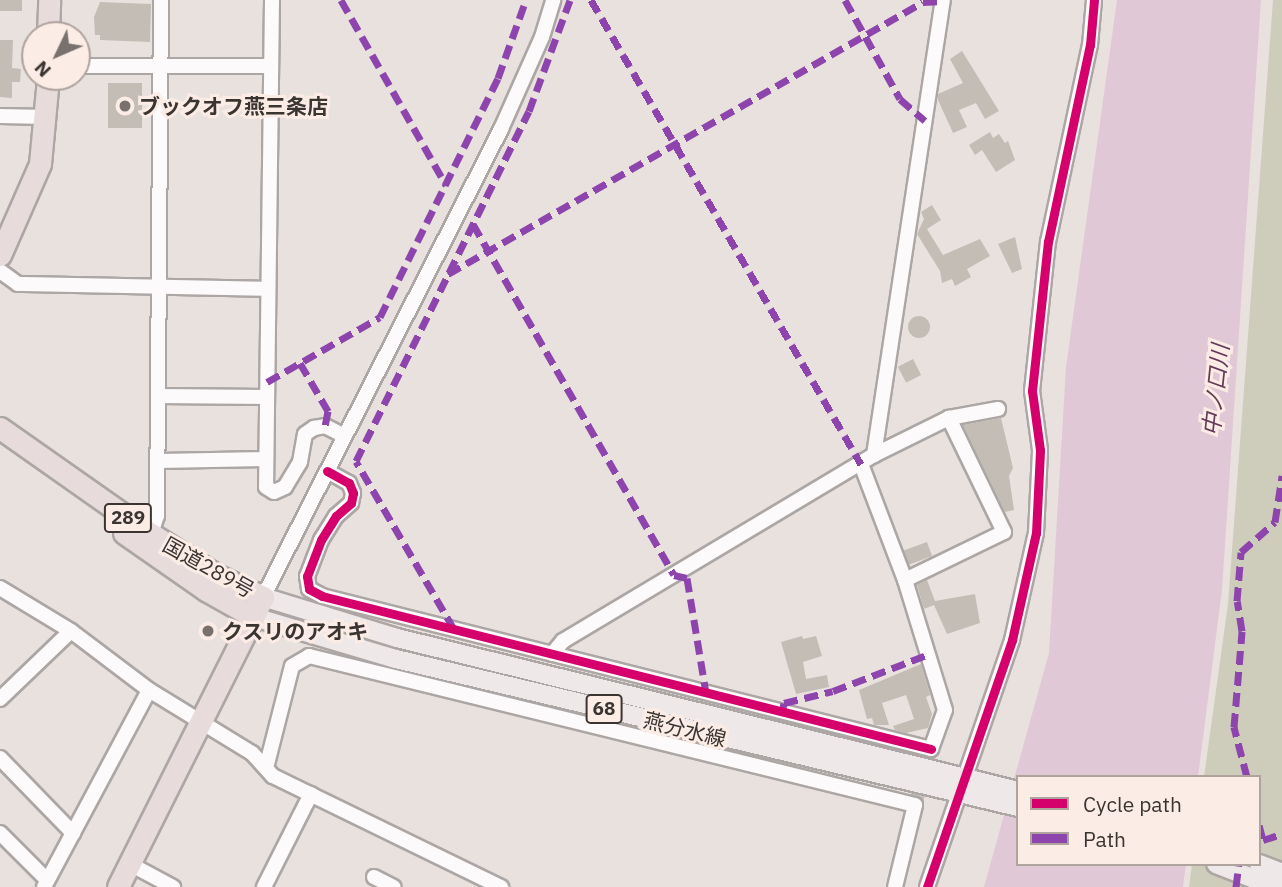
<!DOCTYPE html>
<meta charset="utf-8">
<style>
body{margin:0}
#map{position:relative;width:1282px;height:887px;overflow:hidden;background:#e9e1de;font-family:"IBM Plex Sans","Noto Sans JP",sans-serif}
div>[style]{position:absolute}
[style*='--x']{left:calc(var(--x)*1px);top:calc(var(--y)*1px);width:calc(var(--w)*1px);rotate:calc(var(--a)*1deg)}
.green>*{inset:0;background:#ceccba}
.water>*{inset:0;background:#e1c8d6}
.building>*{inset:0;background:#c4bdb6;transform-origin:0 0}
.round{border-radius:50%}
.minor-tunnel>*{height:14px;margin-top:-7px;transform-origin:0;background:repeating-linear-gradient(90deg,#c6bfbc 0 14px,transparent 0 21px)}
.roads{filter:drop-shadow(2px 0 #aca6a4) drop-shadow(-2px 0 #aca6a4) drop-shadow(0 2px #aca6a4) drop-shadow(0 -2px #aca6a4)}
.minor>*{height:14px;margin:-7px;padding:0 7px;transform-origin:7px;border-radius:7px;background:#fcfafa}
.major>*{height:18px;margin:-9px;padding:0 9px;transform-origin:9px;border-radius:9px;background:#efe8e8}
.highway>*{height:21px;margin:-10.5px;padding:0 10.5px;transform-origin:10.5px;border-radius:10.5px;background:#e7dbdc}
.quiet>*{height:7px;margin-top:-3.5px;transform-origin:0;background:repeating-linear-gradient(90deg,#8e44ad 0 14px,transparent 0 21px)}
.cycleway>*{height:9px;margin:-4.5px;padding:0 4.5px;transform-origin:4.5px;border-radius:4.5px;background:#d6006c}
.dots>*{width:19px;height:19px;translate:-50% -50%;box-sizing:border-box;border:4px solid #fcece6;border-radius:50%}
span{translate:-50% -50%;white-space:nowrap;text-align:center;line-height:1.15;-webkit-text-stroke:6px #fcece6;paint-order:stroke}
.shield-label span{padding:2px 5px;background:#fcece6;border:2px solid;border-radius:5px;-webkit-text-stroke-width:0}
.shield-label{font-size:19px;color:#3b3532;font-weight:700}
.poi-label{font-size:21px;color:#3b3532;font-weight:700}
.left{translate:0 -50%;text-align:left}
.street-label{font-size:21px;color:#3b3532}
.water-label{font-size:23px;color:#653b5a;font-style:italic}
.legend{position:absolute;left:1016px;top:775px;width:245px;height:91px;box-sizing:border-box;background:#fcece6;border:2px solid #afa39e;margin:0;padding:9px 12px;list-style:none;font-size:21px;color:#3b3532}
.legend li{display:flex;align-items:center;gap:14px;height:35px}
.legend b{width:35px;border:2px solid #afa39e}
.north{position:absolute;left:21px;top:21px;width:70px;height:70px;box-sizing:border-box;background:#fcece6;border:2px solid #afa39e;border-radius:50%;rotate:226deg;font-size:19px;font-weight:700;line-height:28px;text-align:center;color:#3b3532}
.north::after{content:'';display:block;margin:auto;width:24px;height:32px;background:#78716e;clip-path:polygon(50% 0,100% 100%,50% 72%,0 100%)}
</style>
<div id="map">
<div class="green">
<div style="clip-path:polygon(1273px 0,1282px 0,1282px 887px,1189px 887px,1192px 864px,1259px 864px,1259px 777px,1204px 777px,1228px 604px)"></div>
</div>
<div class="water">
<div style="clip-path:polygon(1117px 0,1261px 0,1222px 590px,1198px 777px,1018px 777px,1018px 864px,1186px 864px,1183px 887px,984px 887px,1049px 653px,1066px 367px)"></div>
</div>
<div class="building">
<div style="left:0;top:0;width:22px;height:11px"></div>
<div style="clip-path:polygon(100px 2px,151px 4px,150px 42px,100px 40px,100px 35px,95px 35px,94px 17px)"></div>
<div style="clip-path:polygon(0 40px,13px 40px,12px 68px,21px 69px,20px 82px,12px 82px,12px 98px,0 97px)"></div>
<div style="clip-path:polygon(962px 51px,999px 111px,985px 119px,976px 103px,959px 110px,967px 127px,953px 133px,938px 100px,938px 94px,963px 83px,950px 59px)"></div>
<div style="left:108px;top:83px;width:34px;height:45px"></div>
<div style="clip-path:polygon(990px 132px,993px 138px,999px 134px,1005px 143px,1008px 141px,1015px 160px,996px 172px,982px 150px,975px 155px,969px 145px)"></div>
<div style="clip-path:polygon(932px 205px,941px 220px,927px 229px,943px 255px,980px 239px,990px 256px,967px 269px,971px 277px,955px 286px,952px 279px,942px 283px,940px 271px,917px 234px,924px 219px,921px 212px)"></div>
<div style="clip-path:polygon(1015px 237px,1022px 269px,1012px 273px,998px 244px)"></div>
<div class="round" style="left:908px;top:316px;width:22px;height:22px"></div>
<div style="left:913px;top:359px;width:18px;height:17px;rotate:63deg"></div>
<div style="clip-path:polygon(1001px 418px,1013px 468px,1009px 476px,1014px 510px,1005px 512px,963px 425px)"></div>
<div style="left:927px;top:542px;width:15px;height:25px;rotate:70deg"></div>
<div style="clip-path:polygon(927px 580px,935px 601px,975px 594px,980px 623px,947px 634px,934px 605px,924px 609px,917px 585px)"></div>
<div style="clip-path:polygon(802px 636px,803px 639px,816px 636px,822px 656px,803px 662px,806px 679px,827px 675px,829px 687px,796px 694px,781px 642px)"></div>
<div style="clip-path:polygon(921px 664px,930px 695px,926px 697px,932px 714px,928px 728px,906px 733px,895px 730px,893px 726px,914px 719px,906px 695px,882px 703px,889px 725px,874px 725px,872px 718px,867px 719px,859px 690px)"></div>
</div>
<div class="minor-tunnel">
<div style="--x:915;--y:805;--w:58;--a:-74.1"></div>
</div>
<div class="roads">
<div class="minor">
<div style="--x:272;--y:0;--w:487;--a:90.7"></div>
<div style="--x:266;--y:487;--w:9;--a:32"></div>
<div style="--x:274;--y:492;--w:12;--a:-24"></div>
<div style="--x:285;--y:487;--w:29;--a:-59"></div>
<div style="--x:300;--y:462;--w:28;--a:-80"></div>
<div style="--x:305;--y:434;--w:11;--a:-34"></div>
<div style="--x:314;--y:428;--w:11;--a:-10"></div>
<div style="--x:325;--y:426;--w:22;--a:27"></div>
<div style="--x:77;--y:66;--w:194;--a:0"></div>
<div style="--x:0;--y:116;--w:47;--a:1.2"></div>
<div style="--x:0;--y:271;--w:22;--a:36"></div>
<div style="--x:18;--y:284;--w:250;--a:1.1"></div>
<div style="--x:158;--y:396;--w:109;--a:0.5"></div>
<div style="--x:874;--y:455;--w:460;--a:-81.4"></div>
<div style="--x:158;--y:461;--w:108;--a:-1.1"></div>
<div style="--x:327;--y:471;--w:25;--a:29"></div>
<div style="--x:349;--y:483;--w:11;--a:68"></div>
<div style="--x:353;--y:493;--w:10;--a:101"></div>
<div style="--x:351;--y:503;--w:20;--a:139"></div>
<div style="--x:336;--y:516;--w:28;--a:122"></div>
<div style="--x:321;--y:540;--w:39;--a:111"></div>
<div style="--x:307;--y:576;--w:13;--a:81"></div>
<div style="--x:309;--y:589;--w:15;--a:28"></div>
<div style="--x:322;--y:596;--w:628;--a:14.1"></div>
<div style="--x:931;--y:749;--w:41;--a:-70.3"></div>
<div style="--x:945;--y:710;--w:136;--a:-107.1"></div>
<div style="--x:905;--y:580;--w:124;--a:-110.8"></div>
<div style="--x:151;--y:534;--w:19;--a:-72"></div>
<div style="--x:157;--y:516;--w:516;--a:-89.56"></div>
<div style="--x:905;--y:580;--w:110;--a:-25.9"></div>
<div style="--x:1004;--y:532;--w:127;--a:-115.8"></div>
<div style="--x:0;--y:588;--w:83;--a:31.2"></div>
<div style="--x:71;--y:631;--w:98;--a:37.1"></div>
<div style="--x:149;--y:690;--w:121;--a:31.5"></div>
<div style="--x:252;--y:753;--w:31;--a:48"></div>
<div style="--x:273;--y:776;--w:254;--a:26"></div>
<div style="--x:263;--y:597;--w:525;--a:-63.04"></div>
<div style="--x:501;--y:129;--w:101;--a:-66"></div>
<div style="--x:542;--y:37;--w:39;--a:-73"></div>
<div style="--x:552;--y:654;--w:17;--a:-50"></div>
<div style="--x:563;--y:641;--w:362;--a:-30.9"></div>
<div style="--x:874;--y:455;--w:84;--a:-26.3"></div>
<div style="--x:949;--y:418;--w:50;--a:-10.4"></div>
<div style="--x:0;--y:699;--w:98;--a:-43.8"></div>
<div style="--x:0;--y:758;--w:105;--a:45.8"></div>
<div style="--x:266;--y:768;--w:105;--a:-75.7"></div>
<div style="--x:292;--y:666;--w:20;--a:-30"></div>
<div style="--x:309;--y:656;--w:624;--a:13.81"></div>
<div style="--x:915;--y:805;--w:84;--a:103.7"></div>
<div style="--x:0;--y:833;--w:66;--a:45"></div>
<div style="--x:130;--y:864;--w:49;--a:28.1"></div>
<div style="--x:374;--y:877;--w:22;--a:27"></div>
<div style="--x:44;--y:887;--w:223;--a:-61.9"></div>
<div style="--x:264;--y:887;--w:104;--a:-63.2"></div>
<div style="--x:927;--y:887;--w:261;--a:-71"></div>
<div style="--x:1012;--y:640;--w:110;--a:-77.4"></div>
<div style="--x:1036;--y:533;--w:83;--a:-87.2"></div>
<div style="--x:1040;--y:450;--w:60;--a:-97.7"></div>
<div style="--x:1032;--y:391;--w:150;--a:-83.9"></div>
<div style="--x:1048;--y:242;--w:201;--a:-78"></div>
<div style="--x:1090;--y:45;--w:45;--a:-84.9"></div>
</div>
<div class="major">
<div style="--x:263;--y:597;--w:140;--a:17"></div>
<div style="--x:397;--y:638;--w:640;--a:13.84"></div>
<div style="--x:254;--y:617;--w:148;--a:16.5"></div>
<div style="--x:396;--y:659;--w:639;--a:13.38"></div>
<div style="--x:1216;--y:864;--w:63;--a:21.3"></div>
<div style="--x:1259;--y:864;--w:25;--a:21"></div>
</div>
<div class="highway">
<div style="--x:48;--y:35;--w:35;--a:-88"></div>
<div style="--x:0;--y:255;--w:99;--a:-66.3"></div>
<div style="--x:40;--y:164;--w:87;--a:-84.7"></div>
<div style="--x:0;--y:428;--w:184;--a:35.1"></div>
<div style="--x:151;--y:534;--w:77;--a:32.2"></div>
<div style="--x:216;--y:575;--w:52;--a:25.1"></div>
<div style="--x:263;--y:597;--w:324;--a:116.6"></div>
<div style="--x:124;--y:533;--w:100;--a:34.8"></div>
<div style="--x:206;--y:590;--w:55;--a:29.4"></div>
</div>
</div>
<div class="quiet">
<div style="--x:341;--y:0;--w:213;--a:60.4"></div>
<div style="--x:591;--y:0;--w:537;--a:59.81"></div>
<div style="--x:845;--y:0;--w:113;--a:60.9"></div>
<div style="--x:900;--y:99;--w:33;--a:41"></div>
<div style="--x:473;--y:224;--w:404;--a:60.2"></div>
<div style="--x:674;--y:575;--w:13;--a:13"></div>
<div style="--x:687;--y:578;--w:117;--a:80.6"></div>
<div style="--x:448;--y:274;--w:547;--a:-29.8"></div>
<div style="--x:923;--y:2;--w:20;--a:-3"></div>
<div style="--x:300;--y:363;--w:56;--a:59.7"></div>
<div style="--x:328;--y:411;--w:15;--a:101"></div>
<div style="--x:267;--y:382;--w:130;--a:-29.9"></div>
<div style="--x:380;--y:317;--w:267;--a:-63.7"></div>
<div style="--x:498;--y:78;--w:83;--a:-70.3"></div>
<div style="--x:454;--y:629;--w:194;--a:-120.3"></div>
<div style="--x:356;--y:461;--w:390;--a:-63.7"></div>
<div style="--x:529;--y:111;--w:118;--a:-69.7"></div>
<div style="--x:782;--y:712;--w:9;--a:-77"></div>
<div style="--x:784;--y:703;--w:50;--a:-13.8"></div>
<div style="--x:833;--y:691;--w:103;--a:-21.1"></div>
<div style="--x:1247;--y:777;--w:52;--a:-104.6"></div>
<div style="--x:1234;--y:727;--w:96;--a:-85.2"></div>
<div style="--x:1242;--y:631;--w:30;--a:-99"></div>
<div style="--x:1237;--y:601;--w:49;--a:-85.3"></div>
<div style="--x:1241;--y:552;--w:45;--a:-41.4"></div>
<div style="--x:1275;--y:522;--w:47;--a:-81.3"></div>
<div style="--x:1259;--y:825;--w:16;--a:75"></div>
<div style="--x:1263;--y:840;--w:20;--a:-18"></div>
<div style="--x:1236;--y:887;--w:23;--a:-83"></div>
</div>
<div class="cycleway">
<div style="--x:327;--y:471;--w:25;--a:29"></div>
<div style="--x:349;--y:483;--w:11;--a:68"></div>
<div style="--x:353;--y:493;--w:10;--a:101"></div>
<div style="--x:351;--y:503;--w:20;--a:139"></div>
<div style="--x:336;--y:516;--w:28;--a:122"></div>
<div style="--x:321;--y:540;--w:39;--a:111"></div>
<div style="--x:307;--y:576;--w:13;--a:81"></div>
<div style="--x:309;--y:589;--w:15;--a:28"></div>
<div style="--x:322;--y:596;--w:628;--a:14.1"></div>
<div style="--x:927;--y:887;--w:261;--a:-71"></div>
<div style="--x:1012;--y:640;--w:110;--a:-77.4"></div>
<div style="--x:1036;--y:533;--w:83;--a:-87.2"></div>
<div style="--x:1040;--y:450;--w:60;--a:-97.7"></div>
<div style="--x:1032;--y:391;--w:150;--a:-83.9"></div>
<div style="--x:1048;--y:242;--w:201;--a:-78"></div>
<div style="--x:1090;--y:45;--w:45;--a:-84.9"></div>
</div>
<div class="dots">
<div style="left:125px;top:106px;background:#78716e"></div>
<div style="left:208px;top:631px;background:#78716e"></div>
</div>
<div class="shield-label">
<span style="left:128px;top:518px">289</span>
<span style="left:604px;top:709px">68</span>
</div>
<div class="poi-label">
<span class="left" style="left:139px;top:106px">ブックオフ燕三条店</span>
<span class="left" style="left:222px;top:631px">クスリのアオキ</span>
</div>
<div class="street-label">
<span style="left:209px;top:567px;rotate:29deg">国道289号</span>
<span style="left:685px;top:729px;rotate:14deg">燕分水線</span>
</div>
<div class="water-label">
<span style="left:1215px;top:390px;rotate:-84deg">中ノ口川</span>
</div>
<ul class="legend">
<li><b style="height:9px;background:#d6006c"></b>Cycle path</li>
<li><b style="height:9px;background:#8e44ad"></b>Path</li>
</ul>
<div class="north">N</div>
</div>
